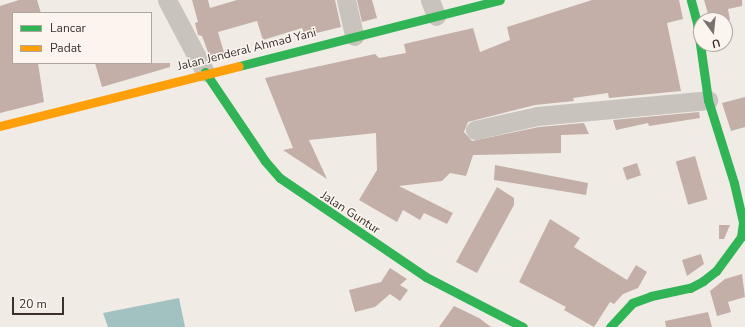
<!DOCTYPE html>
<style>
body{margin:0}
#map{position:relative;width:745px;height:327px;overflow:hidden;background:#f0ebe5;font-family:"Nunito Sans",sans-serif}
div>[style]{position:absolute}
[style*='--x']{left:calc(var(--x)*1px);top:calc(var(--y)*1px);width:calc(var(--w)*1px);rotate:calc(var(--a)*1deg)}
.water>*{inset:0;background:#a1c2c1}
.building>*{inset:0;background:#c3afa7;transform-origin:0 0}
.street>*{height:19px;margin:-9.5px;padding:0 9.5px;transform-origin:9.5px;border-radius:9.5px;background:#c9c3be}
.fast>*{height:9px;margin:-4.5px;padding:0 4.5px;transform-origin:4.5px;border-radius:4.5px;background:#30b455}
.slow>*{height:9px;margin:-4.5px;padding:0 4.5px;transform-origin:4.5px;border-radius:4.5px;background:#ff9f0a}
span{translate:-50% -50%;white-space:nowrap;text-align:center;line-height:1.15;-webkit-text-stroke:3px #fbf5ee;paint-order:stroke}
.street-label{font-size:12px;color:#3b302b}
.legend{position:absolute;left:12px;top:12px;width:140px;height:52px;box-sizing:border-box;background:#fbf5ee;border:1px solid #aea6a0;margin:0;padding:5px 7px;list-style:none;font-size:12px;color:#3b302b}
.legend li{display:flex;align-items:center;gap:8px;height:20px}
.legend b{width:20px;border:1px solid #aea6a0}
.north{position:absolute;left:693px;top:12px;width:40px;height:40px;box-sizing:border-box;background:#fbf5ee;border:1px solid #aea6a0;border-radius:50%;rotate:165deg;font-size:11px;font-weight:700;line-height:16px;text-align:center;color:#3b302b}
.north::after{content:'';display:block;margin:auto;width:14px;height:18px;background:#7a716c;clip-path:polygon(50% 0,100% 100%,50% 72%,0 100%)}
.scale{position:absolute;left:12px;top:297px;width:52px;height:18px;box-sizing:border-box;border:2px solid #3b302b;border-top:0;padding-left:5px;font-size:12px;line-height:14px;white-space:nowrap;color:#3b302b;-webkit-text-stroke:3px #fbf5ee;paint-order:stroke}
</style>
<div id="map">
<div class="water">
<div style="clip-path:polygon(179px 298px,185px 327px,108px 327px,103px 313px)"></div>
</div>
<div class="building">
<div style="clip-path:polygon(19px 0,37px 0,41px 13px,13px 13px,13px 63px,38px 63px,44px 102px,0 113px,0 6px)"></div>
<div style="clip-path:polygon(192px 0,208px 0,210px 8px,237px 0,335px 0,341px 27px,304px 36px,302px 28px,263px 40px,257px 21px,218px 32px,225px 56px,211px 60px,202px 36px,198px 35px,195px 23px,198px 22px)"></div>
<div style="clip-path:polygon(357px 0,372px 0,377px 18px,362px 22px)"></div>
<div style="clip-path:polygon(592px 0,679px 0,683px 19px,667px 23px,681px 91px,609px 98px,608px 93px,573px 98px,574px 101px,535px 105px,468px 122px,464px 132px,472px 141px,539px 127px,584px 123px,589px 134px,561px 135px,561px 153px,473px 155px,466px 176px,450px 173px,442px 181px,399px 186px,453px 213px,447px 224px,424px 213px,420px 220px,403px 210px,397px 222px,359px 200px,377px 170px,376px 133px,309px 140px,327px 179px,283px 150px,293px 148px,265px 78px,375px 54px,379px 58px,406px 53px,404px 44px,473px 28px,480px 52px,510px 40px,507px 27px)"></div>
<div style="clip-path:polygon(704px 0,742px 0,742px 6px,728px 9px,730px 20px,710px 20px)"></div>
<div style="clip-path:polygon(95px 63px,170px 63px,170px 67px,102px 87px)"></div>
<div style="clip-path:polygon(745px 97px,745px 127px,731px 131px,722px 103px)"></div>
<div style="clip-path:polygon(699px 112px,700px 118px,649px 126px,648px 123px,616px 130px,613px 120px)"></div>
<div style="left:695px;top:156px;width:45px;height:20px;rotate:74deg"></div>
<div style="left:637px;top:163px;width:13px;height:15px;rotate:72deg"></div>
<div style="clip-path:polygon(495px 165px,588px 183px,586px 195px,494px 180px)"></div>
<div style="clip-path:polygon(497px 187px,514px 198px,514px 205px,477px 273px,456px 262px)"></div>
<div style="clip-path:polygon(550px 219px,580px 238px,574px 247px,627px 280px,636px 265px,647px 272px,638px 288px,623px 294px,614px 304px,610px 302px,594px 327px,564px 310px,566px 307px,519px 282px)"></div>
<div style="clip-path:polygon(719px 225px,730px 225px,724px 239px,719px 239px)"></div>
<div style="clip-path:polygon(701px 254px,704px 264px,687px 276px,682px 260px)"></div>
<div style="clip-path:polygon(390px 268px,407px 279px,400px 285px,408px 290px,400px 301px,390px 294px,375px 307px,355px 312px,349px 290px,381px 282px)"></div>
<div style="clip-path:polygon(742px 274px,745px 297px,728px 302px,731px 312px,717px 316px,710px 291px,725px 279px)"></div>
<div style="clip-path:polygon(454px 306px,479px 318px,491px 327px,439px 327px)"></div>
<div style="clip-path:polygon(708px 312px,712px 327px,666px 327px,665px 321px)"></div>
</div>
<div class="street">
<div style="--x:167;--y:0;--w:81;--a:62.2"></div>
<div style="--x:346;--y:0;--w:37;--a:77"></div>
<div style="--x:430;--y:0;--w:17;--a:69"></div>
<div style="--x:475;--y:130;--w:64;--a:-12.7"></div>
<div style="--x:537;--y:116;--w:172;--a:-5.3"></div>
</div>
<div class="fast">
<div style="--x:239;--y:66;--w:269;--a:-14.2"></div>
<div style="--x:205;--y:72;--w:107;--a:56"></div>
<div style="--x:265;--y:161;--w:23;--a:49"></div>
<div style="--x:280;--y:178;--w:176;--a:34.1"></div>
<div style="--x:426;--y:277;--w:109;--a:27.3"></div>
<div style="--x:610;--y:327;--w:33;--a:-47"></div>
<div style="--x:632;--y:303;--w:20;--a:-20"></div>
<div style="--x:651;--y:296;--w:40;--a:-12"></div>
<div style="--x:690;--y:288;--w:15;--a:-28"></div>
<div style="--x:703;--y:281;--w:16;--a:-38"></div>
<div style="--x:716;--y:271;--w:42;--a:-53.7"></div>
<div style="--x:741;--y:237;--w:15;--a:-82"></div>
<div style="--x:743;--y:222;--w:40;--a:-103"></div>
<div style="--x:734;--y:183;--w:87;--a:-107.4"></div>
<div style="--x:708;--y:100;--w:78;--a:-98.1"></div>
<div style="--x:697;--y:23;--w:24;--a:-105"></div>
</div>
<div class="slow">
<div style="--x:0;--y:126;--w:246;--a:-14.1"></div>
</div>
<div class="street-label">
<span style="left:247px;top:50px;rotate:-14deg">Jalan Jenderal Ahmad Yani</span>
<span style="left:350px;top:213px;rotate:33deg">Jalan Guntur</span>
</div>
<ul class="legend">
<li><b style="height:5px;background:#30b455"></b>Lancar</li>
<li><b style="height:5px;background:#ff9f0a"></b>Padat</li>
</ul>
<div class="north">U</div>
<div class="scale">20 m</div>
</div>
